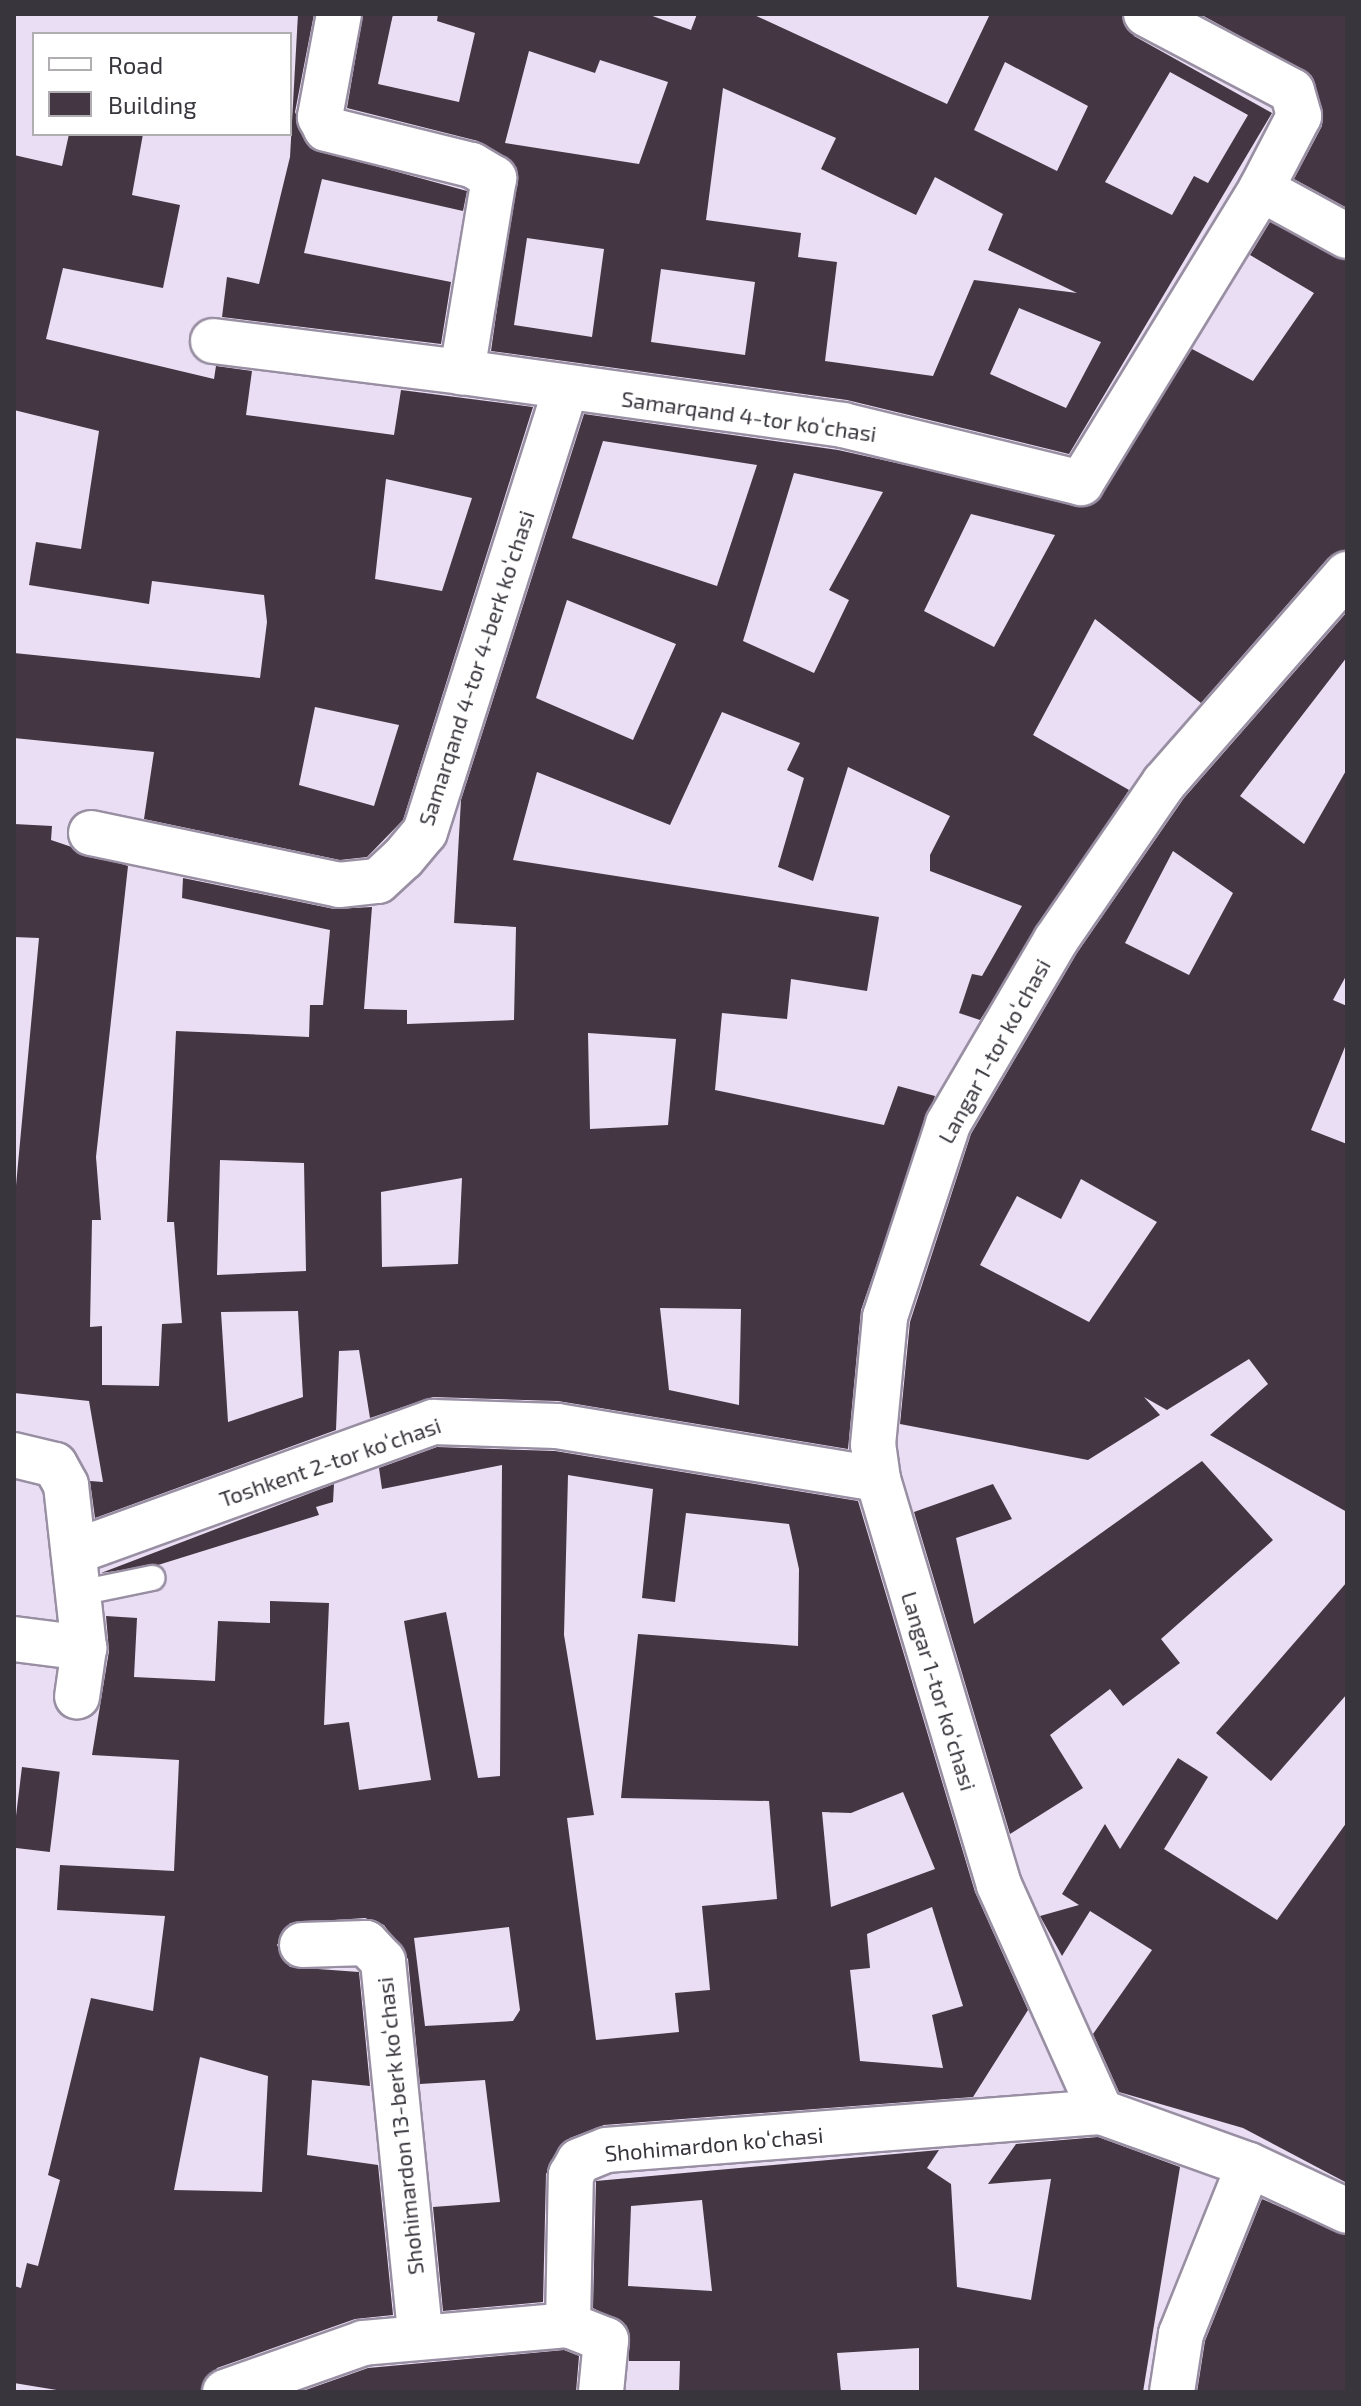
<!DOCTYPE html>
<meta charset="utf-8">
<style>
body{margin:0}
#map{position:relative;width:1361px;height:2406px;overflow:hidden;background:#e9def3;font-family:"Exo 2",sans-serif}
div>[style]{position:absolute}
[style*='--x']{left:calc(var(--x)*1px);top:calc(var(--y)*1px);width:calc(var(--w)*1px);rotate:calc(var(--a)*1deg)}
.building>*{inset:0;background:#453643;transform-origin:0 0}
.roads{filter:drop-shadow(2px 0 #998fa3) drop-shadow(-2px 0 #998fa3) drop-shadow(0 2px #998fa3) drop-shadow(0 -2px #998fa3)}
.lane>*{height:24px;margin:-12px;padding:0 12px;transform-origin:12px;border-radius:12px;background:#fff}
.street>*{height:44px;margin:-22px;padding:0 22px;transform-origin:22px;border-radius:22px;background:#fff}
span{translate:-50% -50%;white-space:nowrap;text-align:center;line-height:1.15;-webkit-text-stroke:8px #fff;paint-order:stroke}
.street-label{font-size:22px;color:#39353d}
.frame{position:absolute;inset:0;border:16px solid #39353d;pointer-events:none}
.legend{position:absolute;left:32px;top:32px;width:260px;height:104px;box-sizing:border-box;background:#fff;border:2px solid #b0aeb1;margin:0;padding:10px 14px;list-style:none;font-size:24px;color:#39353d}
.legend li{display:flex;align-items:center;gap:16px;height:40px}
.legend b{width:40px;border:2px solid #b0aeb1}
</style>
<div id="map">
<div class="building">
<div style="clip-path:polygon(298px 14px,314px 14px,295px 112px,310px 148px,467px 191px,463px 211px,322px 179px,304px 253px,451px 282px,441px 344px,222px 317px,227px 277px,259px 284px,290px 157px)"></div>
<div style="clip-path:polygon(evenodd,363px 14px,393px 14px,378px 84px,459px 102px,475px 33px,437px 21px,438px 14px,647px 14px,691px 30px,697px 14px,752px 14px,947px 104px,990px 14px,1121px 14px,1134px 36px,1272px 113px,1069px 454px,847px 400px,491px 351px,517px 168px,478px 141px,347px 108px,363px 14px,529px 51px,595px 73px,600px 60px,668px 82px,639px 164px,505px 143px,529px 51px,363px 14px,1005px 62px,1088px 106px,1057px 171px,974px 130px,1005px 62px,363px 14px,1170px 72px,1248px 115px,1208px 183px,1194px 176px,1172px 215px,1105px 182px,1170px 72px,363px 14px,723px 88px,836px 138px,821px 169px,916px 215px,935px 177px,1003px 214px,988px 250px,1077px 293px,974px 280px,933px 376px,825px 361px,837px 262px,798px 257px,801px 233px,706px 220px,723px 88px,363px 14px,527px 238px,604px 249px,592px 337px,514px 325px,527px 238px,363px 14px,661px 269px,755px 282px,745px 355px,651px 342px,661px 269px,363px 14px,1019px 308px,1101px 342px,1066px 408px,990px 374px,1019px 308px)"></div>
<div style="clip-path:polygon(1200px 14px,1347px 14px,1347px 208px,1294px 179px,1322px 126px,1312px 76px)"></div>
<div style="clip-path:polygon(evenodd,69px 134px,143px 134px,132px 195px,180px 205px,163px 288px,63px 268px,46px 339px,214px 379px,216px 366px,252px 371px,246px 415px,394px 435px,401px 390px,533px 407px,403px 820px,367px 857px,340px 860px,144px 819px,154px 752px,14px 738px,14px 653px,260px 678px,267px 622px,264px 595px,152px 581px,149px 604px,29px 585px,36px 542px,81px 549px,99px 431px,14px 410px,14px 155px,62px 166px,69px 134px,386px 479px,472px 498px,442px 591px,375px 579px,386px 479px,69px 134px,315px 707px,399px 725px,374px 806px,299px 785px,315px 707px)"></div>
<div style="clip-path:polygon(evenodd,1270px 222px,1347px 261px,1347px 550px,1328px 558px,1201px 703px,1095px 619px,1033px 735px,1129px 790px,980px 1020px,959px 1013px,972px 974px,982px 976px,1022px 906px,930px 871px,930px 855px,950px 816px,848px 767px,813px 881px,778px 867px,804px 778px,787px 770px,800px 743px,722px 712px,670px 825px,537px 772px,513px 860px,879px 917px,867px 991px,791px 979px,787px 1019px,722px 1013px,715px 1090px,884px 1125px,898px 1086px,935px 1096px,861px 1310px,848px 1449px,558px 1401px,433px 1397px,370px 1418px,359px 1350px,339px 1351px,336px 1430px,95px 1518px,90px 1481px,103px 1482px,89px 1401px,14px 1393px,14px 1207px,39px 938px,14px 937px,14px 824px,52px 826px,51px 840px,128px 866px,96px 1157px,101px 1220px,92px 1220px,90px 1327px,102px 1326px,102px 1385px,159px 1386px,162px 1324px,182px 1323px,174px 1222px,167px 1222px,176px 1031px,309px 1037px,310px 1005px,323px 1005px,330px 930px,182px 898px,183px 878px,334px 909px,372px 907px,364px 1009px,407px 1010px,407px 1024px,514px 1020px,516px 927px,454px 923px,461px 800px,584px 414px,838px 450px,1090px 506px,1192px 349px,1253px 381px,1314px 293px,1250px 255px,1270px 222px,603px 441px,757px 465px,717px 586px,572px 538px,603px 441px,1270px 222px,794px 473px,883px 492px,829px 590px,849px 600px,814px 673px,743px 641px,794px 473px,1270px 222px,971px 514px,1055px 535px,994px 647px,924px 611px,971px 514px,1270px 222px,567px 600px,676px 644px,633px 740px,536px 698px,567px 600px,1270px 222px,588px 1033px,676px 1039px,668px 1125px,590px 1129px,588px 1033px,1270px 222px,220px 1160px,304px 1163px,306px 1271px,217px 1275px,220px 1160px,1270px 222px,462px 1178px,458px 1264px,382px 1267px,381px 1192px,462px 1178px,1270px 222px,660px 1308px,741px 1309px,739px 1405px,669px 1390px,660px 1308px,1270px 222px,298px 1311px,303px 1397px,228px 1422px,221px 1312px,298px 1311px)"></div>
<div style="clip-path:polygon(evenodd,1347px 612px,1347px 657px,1240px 796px,1304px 844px,1347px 769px,1347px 974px,1333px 1000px,1347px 1006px,1347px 1042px,1311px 1130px,1347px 1144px,1347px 1512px,1210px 1435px,1268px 1384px,1249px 1359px,1167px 1410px,1144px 1397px,1160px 1415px,1088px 1460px,900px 1424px,910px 1322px,971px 1134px,1077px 953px,1184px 798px,1347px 612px,1173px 851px,1233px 893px,1189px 975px,1125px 943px,1173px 851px,1347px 612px,1081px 1179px,1157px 1222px,1089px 1322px,980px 1265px,1017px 1196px,1061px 1219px,1081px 1179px)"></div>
<div style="clip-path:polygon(evenodd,437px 1447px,555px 1451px,858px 1501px,975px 1892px,1028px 2010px,973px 2097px,604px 2125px,570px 2138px,546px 2174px,543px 2302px,443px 2311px,433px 2207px,500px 2202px,485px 2080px,420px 2084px,408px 1959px,384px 1925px,365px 1918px,290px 1923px,277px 1945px,290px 1967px,359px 1972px,370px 2086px,312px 2080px,307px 2155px,378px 2165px,393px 2315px,355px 2319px,217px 2368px,201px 2392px,69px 2392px,14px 2383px,14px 2286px,21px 2288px,27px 2263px,38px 2266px,60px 2180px,48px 2175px,91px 1998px,153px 2011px,165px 1916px,57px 1910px,60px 1865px,174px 1871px,179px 1760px,92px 1755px,109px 1651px,106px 1616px,137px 1618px,134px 1677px,215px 1681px,218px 1621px,270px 1623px,270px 1601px,329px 1603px,324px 1725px,349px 1722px,359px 1790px,431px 1780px,404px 1621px,446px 1612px,478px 1778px,500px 1776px,502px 1465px,382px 1489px,379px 1468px,437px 1447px,568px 1475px,653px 1489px,642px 1598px,675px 1602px,686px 1513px,789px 1524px,799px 1569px,798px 1646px,638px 1634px,621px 1798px,769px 1801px,777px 1899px,702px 1906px,710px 1990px,675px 1993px,679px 2032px,596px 2040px,567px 1818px,594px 1815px,564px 1635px,568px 1475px,437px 1447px,903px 1792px,935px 1869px,831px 1907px,822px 1812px,851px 1813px,903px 1792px,437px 1447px,932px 1907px,963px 2006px,932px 2015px,943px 2068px,860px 2061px,850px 1970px,870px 1968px,867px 1934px,932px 1907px,437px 1447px,509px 1927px,520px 2010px,513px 2021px,425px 2026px,414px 1938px,509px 1927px,437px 1447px,200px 2057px,268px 2076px,262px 2192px,174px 2190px,200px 2057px)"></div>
<div style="clip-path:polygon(1202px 1461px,1273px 1540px,1161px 1639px,1180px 1663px,1123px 1706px,1110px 1689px,1050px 1735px,1083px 1788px,1010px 1834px,914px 1512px,993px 1484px,1012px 1519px,956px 1538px,974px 1624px)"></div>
<div style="clip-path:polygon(334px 1484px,333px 1502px,316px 1507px,319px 1515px,158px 1565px,101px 1573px)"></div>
<div style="clip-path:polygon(1347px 1582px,1347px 1694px,1271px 1781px,1216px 1733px)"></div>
<div style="clip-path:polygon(1178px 1758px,1208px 1777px,1164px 1849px,1277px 1920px,1347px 1822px,1347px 2183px,1243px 2128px,1119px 2092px,1093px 2034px,1152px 1950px,1090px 1911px,1062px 1956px,1040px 1916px,1079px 1905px,1062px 1894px,1105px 1824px,1120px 1849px)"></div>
<div style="left:22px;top:1767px;width:38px;height:81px;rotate:7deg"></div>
<div style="clip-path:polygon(evenodd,1098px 2137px,1180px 2167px,1143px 2392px,919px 2392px,919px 2348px,837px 2353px,841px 2392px,679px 2392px,680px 2361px,629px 2361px,627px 2326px,593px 2308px,596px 2181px,939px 2150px,927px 2168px,951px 2184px,957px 2287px,1031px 2300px,1051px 2179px,988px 2184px,1016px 2144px,1098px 2137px,702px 2200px,712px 2291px,628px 2286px,631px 2206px,702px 2200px)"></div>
<div style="clip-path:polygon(1262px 2199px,1347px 2236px,1347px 2392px,1197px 2392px,1205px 2341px)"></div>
<div style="clip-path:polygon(564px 2350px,579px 2356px,576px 2392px,300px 2392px,368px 2368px)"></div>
</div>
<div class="roads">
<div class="lane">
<div style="--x:79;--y:1593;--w:75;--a:-11.6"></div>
</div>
<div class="street">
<div style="--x:339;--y:14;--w:105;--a:100.5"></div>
<div style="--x:320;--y:117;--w:13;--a:63"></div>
<div style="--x:326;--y:129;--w:150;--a:13.9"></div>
<div style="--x:472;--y:165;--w:26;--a:31"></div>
<div style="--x:494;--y:178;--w:197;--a:99.4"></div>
<div style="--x:462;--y:372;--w:385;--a:7.9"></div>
<div style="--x:843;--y:425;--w:245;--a:13.7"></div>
<div style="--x:1081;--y:483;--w:345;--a:-58.5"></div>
<div style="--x:1261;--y:189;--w:98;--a:28.7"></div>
<div style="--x:1146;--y:14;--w:165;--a:27.8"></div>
<div style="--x:1292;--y:91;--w:26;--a:74"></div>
<div style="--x:1299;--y:116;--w:82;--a:117.5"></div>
<div style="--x:213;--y:341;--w:251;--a:7.1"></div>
<div style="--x:91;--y:833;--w:253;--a:11.8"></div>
<div style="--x:339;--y:885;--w:39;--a:-6"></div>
<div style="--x:378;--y:881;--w:34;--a:-43"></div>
<div style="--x:403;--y:858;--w:34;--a:-50"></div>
<div style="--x:425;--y:832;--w:464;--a:-72.4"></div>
<div style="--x:14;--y:1455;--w:42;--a:13.7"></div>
<div style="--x:55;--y:1465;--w:23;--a:61"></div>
<div style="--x:66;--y:1485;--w:164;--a:83.7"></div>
<div style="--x:84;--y:1648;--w:49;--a:98.1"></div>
<div style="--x:74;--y:1552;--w:382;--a:-19.9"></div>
<div style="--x:433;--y:1422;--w:124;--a:1.8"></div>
<div style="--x:557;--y:1426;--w:325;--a:9.4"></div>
<div style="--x:14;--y:1639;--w:71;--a:7.3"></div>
<div style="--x:302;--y:1945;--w:64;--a:-1.8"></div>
<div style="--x:366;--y:1943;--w:25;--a:47"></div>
<div style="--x:383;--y:1961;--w:374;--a:84.3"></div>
<div style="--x:1101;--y:2112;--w:249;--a:-114.2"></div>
<div style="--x:999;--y:1885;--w:424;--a:-106.6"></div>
<div style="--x:878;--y:1479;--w:34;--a:-98"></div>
<div style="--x:873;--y:1445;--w:129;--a:-84.6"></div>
<div style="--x:885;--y:1317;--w:203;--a:-71.9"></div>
<div style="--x:948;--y:1124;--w:213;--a:-59.6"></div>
<div style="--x:1056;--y:940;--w:191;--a:-55.5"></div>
<div style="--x:1164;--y:783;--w:278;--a:-48.8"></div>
<div style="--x:568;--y:2325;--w:41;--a:21.5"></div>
<div style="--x:606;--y:2340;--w:52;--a:95.5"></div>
<div style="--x:225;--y:2392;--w:146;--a:-19.5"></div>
<div style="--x:363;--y:2343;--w:206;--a:-5"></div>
<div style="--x:568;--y:2325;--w:150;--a:-88.9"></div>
<div style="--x:571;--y:2175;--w:16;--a:-60"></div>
<div style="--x:579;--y:2161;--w:29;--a:-22"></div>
<div style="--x:606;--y:2150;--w:496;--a:-4.4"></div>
<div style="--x:1101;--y:2112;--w:157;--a:19.7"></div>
<div style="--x:1249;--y:2165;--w:108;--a:25.1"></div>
<div style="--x:1172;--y:2392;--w:59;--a:-81.2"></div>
<div style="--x:1181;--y:2334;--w:182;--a:-68.1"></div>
</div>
</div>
<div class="street-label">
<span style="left:749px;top:416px;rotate:8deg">Samarqand 4-tor koʻchasi</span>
<span style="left:476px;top:668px;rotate:-72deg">Samarqand 4-tor 4-berk koʻchasi</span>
<span style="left:994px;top:1051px;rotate:-61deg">Langar 1-tor koʻchasi</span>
<span style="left:330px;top:1462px;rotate:-19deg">Toshkent 2-tor koʻchasi</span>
<span style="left:939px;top:1691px;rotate:73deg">Langar 1-tor koʻchasi</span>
<span style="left:400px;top:2126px;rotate:-96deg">Shohimardon 13-berk koʻchasi</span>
<span style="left:714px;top:2144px;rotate:-5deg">Shohimardon koʻchasi</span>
</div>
<div class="frame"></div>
<ul class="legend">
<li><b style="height:10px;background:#fff"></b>Road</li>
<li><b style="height:22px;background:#453643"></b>Building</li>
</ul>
</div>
